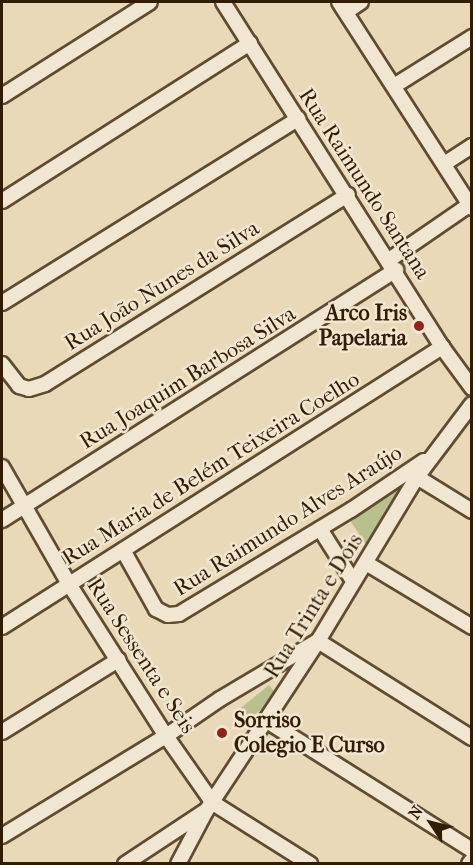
<!DOCTYPE html>
<meta charset="utf-8">
<style>
body{margin:0}
#map{position:relative;width:473px;height:865px;overflow:hidden;background:#e9d9b8;font-family:"IM FELL French Canon",serif}
div>[style]{position:absolute}
[style*='--x']{left:calc(var(--x)*1px);top:calc(var(--y)*1px);width:calc(var(--w)*1px);rotate:calc(var(--a)*1deg)}
.green>*{inset:0;background:#b9bf8d;transform-origin:0 0}
.roads{filter:drop-shadow(2px 0 #604b31) drop-shadow(-2px 0 #604b31) drop-shadow(0 2px #604b31) drop-shadow(0 -2px #604b31)}
.minor>*{height:14px;margin:-7px;padding:0 7px;transform-origin:7px;border-radius:7px;background:#f1e6d1}
.dots>*{width:16px;height:16px;translate:-50% -50%;box-sizing:border-box;border:3px solid #f1e6d1;border-radius:50%}
span{translate:-50% -50%;white-space:nowrap;text-align:center;line-height:1.15;-webkit-text-stroke:5px #f1e6d1;paint-order:stroke}
.street-label{font-size:22px;color:#321c04}
.poi-label{font-size:22px;color:#321c04;font-weight:700}
.right{translate:-100% -50%;text-align:right}
.left{translate:0 -50%;text-align:left}
.frame{position:absolute;inset:0;border:3px solid #321c04;pointer-events:none}
.north{position:absolute;left:401px;top:793px;width:60px;height:60px;-webkit-text-stroke:4px #f1e6d1;paint-order:stroke;rotate:305deg;font-size:16px;font-weight:700;line-height:24px;text-align:center;color:#321c04}
.north::after{content:'';display:block;margin:auto;width:21px;height:27px;background:#321c04;clip-path:polygon(50% 0,100% 100%,50% 72%,0 100%)}
</style>
<div id="map">
<div class="green">
<div style="clip-path:polygon(415px 472px,369px 549px,347px 516px)"></div>
<div style="left:269px;top:685px;width:14px;height:36px;rotate:51deg"></div>
</div>
<div class="roads">
<div class="minor">
<div style="--x:223;--y:2;--w:409;--a:57.6"></div>
<div style="--x:442;--y:347;--w:51;--a:53.8"></div>
<div style="--x:339;--y:2;--w:245;--a:57.2"></div>
<div style="--x:346;--y:12;--w:18;--a:-34"></div>
<div style="--x:394;--y:86;--w:92;--a:-32.1"></div>
<div style="--x:2;--y:96;--w:175;--a:-32.4"></div>
<div style="--x:444;--y:164;--w:33;--a:-33"></div>
<div style="--x:2;--y:201;--w:294;--a:-32.5"></div>
<div style="--x:389;--y:260;--w:97;--a:-34.5"></div>
<div style="--x:2;--y:303;--w:349;--a:-31.9"></div>
<div style="--x:2;--y:364;--w:28;--a:52"></div>
<div style="--x:19;--y:386;--w:10;--a:17"></div>
<div style="--x:29;--y:389;--w:17;--a:-17"></div>
<div style="--x:45;--y:384;--w:357;--a:-32"></div>
<div style="--x:2;--y:467;--w:135;--a:60.2"></div>
<div style="--x:69;--y:584;--w:180;--a:57.5"></div>
<div style="--x:166;--y:736;--w:82;--a:55"></div>
<div style="--x:213;--y:803;--w:115;--a:32.2"></div>
<div style="--x:417;--y:477;--w:65;--a:31.7"></div>
<div style="--x:2;--y:520;--w:467;--a:-32.4"></div>
<div style="--x:320;--y:529;--w:62;--a:57.6"></div>
<div style="--x:123;--y:550;--w:68;--a:60.8"></div>
<div style="--x:156;--y:609;--w:13;--a:27"></div>
<div style="--x:168;--y:615;--w:11;--a:-5"></div>
<div style="--x:179;--y:614;--w:201;--a:-31.2"></div>
<div style="--x:351;--y:510;--w:88;--a:-33.9"></div>
<div style="--x:366;--y:563;--w:124;--a:31.1"></div>
<div style="--x:2;--y:627;--w:522;--a:-32.47"></div>
<div style="--x:318;--y:641;--w:182;--a:32.2"></div>
<div style="--x:267;--y:721;--w:242;--a:32.2"></div>
<div style="--x:2;--y:732;--w:137;--a:-31.8"></div>
<div style="--x:2;--y:836;--w:192;--a:-31.4"></div>
<div style="--x:166;--y:736;--w:65;--a:-34.4"></div>
<div style="--x:220;--y:699;--w:112;--a:-30.7"></div>
<div style="--x:125;--y:864;--w:95;--a:-33.4"></div>
<div style="--x:178;--y:864;--w:60;--a:-62.2"></div>
<div style="--x:206;--y:811;--w:204;--a:-56.6"></div>
<div style="--x:318;--y:641;--w:192;--a:-58.9"></div>
<div style="--x:417;--y:477;--w:91;--a:-53"></div>
<div style="--x:469;--y:864;--w:5;--a:-53"></div>
</div>
</div>
<div class="dots">
<div style="left:419px;top:326px;background:#8f2418"></div>
<div style="left:222px;top:733px;background:#8f2418"></div>
</div>
<div class="street-label">
<span style="left:364px;top:184px;rotate:57deg">Rua Raimundo Santana</span>
<span style="left:162px;top:286px;rotate:-32deg">Rua João Nunes da Silva</span>
<span style="left:188px;top:378px;rotate:-32deg">Rua Joaquim Barbosa Silva</span>
<span style="left:211px;top:469px;rotate:-32deg">Rua Maria de Belém Teixeira Coelho</span>
<span style="left:288px;top:521px;rotate:-32deg">Rua Raimundo Alves Araújo</span>
<span style="left:314px;top:606px;rotate:-58deg">Rua Trinta e Dois</span>
<span style="left:141px;top:656px;rotate:57deg">Rua Sessenta e Seis</span>
</div>
<div class="poi-label">
<span class="right" style="left:407px;top:326px">Arco Iris<br>Papelaria</span>
<span class="left" style="left:234px;top:733px">Sorriso<br>Colegio E Curso</span>
</div>
<div class="frame"></div>
<div class="north">N</div>
</div>
